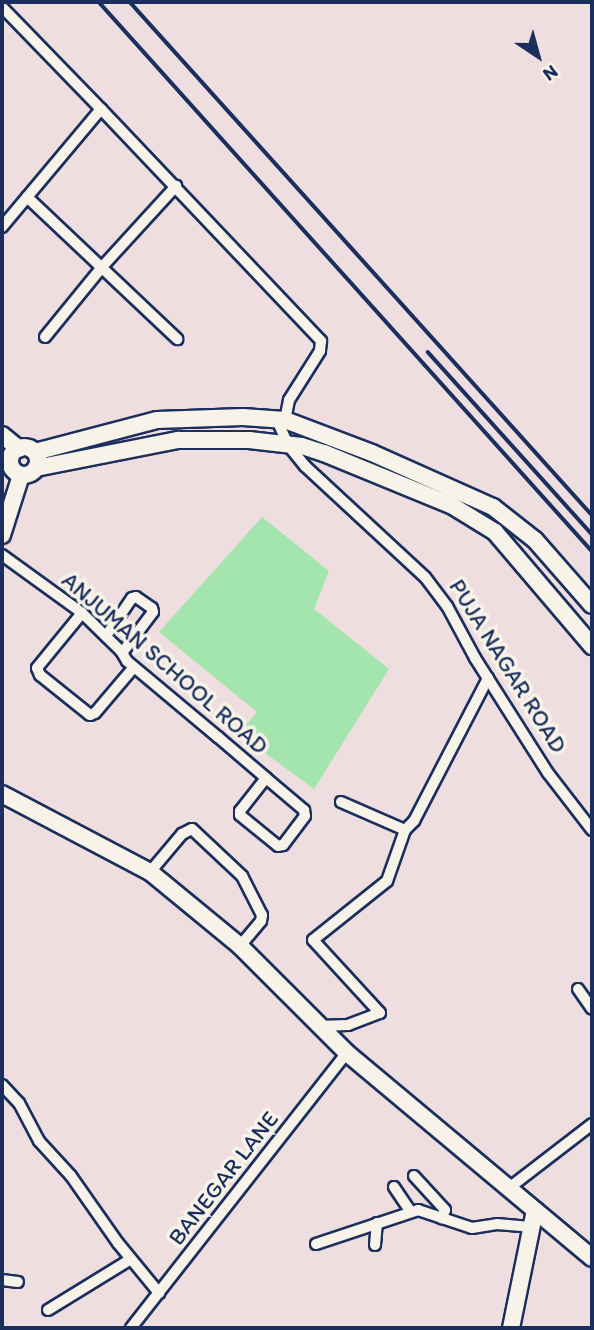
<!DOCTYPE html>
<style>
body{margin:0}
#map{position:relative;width:594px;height:1330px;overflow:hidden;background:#efdee0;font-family:Itim,sans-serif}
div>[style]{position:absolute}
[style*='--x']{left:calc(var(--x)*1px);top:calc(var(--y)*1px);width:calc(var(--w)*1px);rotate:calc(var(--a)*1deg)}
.green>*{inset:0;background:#a4e4ad}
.roads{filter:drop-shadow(2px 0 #1b2f5e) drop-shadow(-2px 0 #1b2f5e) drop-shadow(0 2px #1b2f5e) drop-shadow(0 -2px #1b2f5e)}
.street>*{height:10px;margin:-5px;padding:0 5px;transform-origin:5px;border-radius:5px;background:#f7f3e8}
.secondary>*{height:16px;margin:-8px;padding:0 8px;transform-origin:8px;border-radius:8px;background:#f7f3e8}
.secondary>.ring{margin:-8px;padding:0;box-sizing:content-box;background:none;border:16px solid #f7f3e8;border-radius:50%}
.rail>*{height:3.5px;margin:-1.75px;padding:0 1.75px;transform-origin:1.75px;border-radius:1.75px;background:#1b2f5e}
span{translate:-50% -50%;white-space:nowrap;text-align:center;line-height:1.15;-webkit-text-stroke:7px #f7f3e8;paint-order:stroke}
.street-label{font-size:23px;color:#1b2f5e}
.frame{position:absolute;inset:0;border:4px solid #1b2f5e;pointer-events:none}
.north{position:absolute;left:503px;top:21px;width:70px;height:70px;-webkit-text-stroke:5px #f7f3e8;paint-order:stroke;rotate:144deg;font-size:19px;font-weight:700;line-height:28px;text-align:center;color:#1b2f5e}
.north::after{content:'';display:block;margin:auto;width:24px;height:32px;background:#1b2f5e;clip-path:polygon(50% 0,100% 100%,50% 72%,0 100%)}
</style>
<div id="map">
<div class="green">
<div style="clip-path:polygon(262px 517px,329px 571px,314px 609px,389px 669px,314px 789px,239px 734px,257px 712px,159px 632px)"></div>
</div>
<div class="roads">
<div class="street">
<div style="--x:2;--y:7;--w:142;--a:45.9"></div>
<div style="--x:27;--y:197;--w:207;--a:43.4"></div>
<div style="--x:2;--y:227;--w:154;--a:-50"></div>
<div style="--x:101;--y:109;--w:320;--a:46.5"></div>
<div style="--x:321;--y:341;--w:10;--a:96"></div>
<div style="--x:320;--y:351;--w:58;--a:122.3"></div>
<div style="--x:289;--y:400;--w:20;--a:101"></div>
<div style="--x:45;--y:337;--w:90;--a:-50.8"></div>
<div style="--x:102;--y:267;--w:110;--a:-47.6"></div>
<div style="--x:277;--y:420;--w:27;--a:66"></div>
<div style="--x:288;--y:445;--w:27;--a:51"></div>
<div style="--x:305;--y:466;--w:163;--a:42.8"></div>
<div style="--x:425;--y:577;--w:36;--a:53"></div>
<div style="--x:447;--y:606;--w:59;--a:61.7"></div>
<div style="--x:475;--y:658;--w:136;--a:57.6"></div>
<div style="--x:548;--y:773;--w:72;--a:52.3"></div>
<div style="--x:2;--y:555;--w:99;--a:35.9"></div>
<div style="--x:82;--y:613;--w:54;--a:44.3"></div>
<div style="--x:121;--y:651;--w:12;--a:59"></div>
<div style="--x:127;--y:661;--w:119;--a:39.9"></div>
<div style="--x:218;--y:737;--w:63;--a:40.5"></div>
<div style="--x:266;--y:778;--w:50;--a:40.1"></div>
<div style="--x:304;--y:810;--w:6;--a:81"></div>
<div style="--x:305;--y:816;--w:36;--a:127"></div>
<div style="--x:283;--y:845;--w:5;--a:169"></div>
<div style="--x:278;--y:846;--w:49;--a:-140.8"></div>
<div style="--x:240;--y:815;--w:4;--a:-90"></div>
<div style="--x:240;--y:811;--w:42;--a:-51.8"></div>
<div style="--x:82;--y:613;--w:71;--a:129.3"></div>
<div style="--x:37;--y:668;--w:8;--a:67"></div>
<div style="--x:40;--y:675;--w:64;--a:38.7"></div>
<div style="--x:90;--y:715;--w:5;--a:-22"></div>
<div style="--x:95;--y:713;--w:60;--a:-49.7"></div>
<div style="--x:106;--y:636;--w:46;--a:-55.6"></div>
<div style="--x:132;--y:598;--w:4;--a:-14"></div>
<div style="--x:136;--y:597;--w:19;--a:35"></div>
<div style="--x:152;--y:608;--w:4;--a:76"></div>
<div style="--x:153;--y:612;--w:51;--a:127.1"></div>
<div style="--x:341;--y:802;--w:70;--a:23.6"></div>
<div style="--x:405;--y:830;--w:13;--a:-45"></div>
<div style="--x:414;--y:821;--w:161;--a:-62.6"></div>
<div style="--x:150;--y:872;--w:50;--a:-49.9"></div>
<div style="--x:182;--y:834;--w:11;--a:-27"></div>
<div style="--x:192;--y:829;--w:69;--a:43.2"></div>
<div style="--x:242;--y:876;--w:44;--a:62.9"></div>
<div style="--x:262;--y:915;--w:6;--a:99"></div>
<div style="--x:261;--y:921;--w:33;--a:130"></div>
<div style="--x:578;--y:989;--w:24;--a:55"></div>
<div style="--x:319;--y:1026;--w:29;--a:-2"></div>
<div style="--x:348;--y:1025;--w:34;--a:-21"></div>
<div style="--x:380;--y:1013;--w:99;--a:-132.5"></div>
<div style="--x:313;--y:940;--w:95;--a:-38.6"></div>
<div style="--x:387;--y:881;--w:54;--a:-70.6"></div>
<div style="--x:2;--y:1085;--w:25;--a:47"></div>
<div style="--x:19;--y:1103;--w:43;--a:62.2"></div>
<div style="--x:39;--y:1141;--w:47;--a:47.6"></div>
<div style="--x:71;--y:1176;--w:82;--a:55"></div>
<div style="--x:118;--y:1243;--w:65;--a:50.6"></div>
<div style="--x:414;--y:1176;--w:46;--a:47.6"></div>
<div style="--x:445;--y:1210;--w:9;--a:111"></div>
<div style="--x:394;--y:1187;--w:30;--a:56"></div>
<div style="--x:509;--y:1188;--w:105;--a:-37.6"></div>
<div style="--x:316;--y:1244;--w:108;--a:-18.4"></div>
<div style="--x:418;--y:1210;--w:57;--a:18.4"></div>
<div style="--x:472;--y:1228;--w:25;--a:-9"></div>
<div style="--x:497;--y:1224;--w:33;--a:5"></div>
<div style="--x:375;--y:1245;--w:22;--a:-85"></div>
<div style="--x:2;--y:1280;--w:16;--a:7"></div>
<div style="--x:48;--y:1310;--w:97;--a:-31.6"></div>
<div style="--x:131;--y:1328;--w:350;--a:-51.9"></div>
</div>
<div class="secondary">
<div style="--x:2;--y:435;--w:22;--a:39"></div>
<div class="ring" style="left:10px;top:447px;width:12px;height:12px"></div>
<div style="--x:35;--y:452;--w:126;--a:-14.7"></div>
<div style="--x:157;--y:420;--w:86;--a:-2"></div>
<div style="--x:243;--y:417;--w:42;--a:4.1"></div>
<div style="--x:285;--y:420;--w:93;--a:20.8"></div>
<div style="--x:372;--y:453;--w:133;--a:24.1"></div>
<div style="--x:493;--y:507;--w:53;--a:38.2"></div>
<div style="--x:535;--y:540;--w:86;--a:48.8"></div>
<div style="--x:36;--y:468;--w:145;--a:-11.2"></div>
<div style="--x:178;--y:440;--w:71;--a:0"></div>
<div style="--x:249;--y:440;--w:53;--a:6.5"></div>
<div style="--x:302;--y:446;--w:23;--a:18"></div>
<div style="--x:324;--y:453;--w:137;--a:22.3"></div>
<div style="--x:451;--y:505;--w:52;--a:31.5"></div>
<div style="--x:495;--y:532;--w:150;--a:49.6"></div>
<div style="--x:2;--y:535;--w:63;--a:-72.4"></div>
<div style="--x:2;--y:794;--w:167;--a:27.8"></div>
<div style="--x:150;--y:872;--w:117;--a:39.4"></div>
<div style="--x:240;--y:946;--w:151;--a:45"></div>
<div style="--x:347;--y:1053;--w:319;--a:39.9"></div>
<div style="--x:511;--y:1328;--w:120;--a:-78.5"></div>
</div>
</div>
<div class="rail">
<div style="--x:99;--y:2;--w:738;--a:48.08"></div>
<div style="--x:130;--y:2;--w:690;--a:47.99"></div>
<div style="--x:428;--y:352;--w:245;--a:48"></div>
</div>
<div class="street-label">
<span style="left:165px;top:663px;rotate:41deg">ANJUMAN SCHOOL ROAD</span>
<span style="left:508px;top:666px;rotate:58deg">PUJA NAGAR ROAD</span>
<span style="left:223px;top:1178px;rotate:-52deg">BANEGAR LANE</span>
</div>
<div class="frame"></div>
<div class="north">N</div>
</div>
